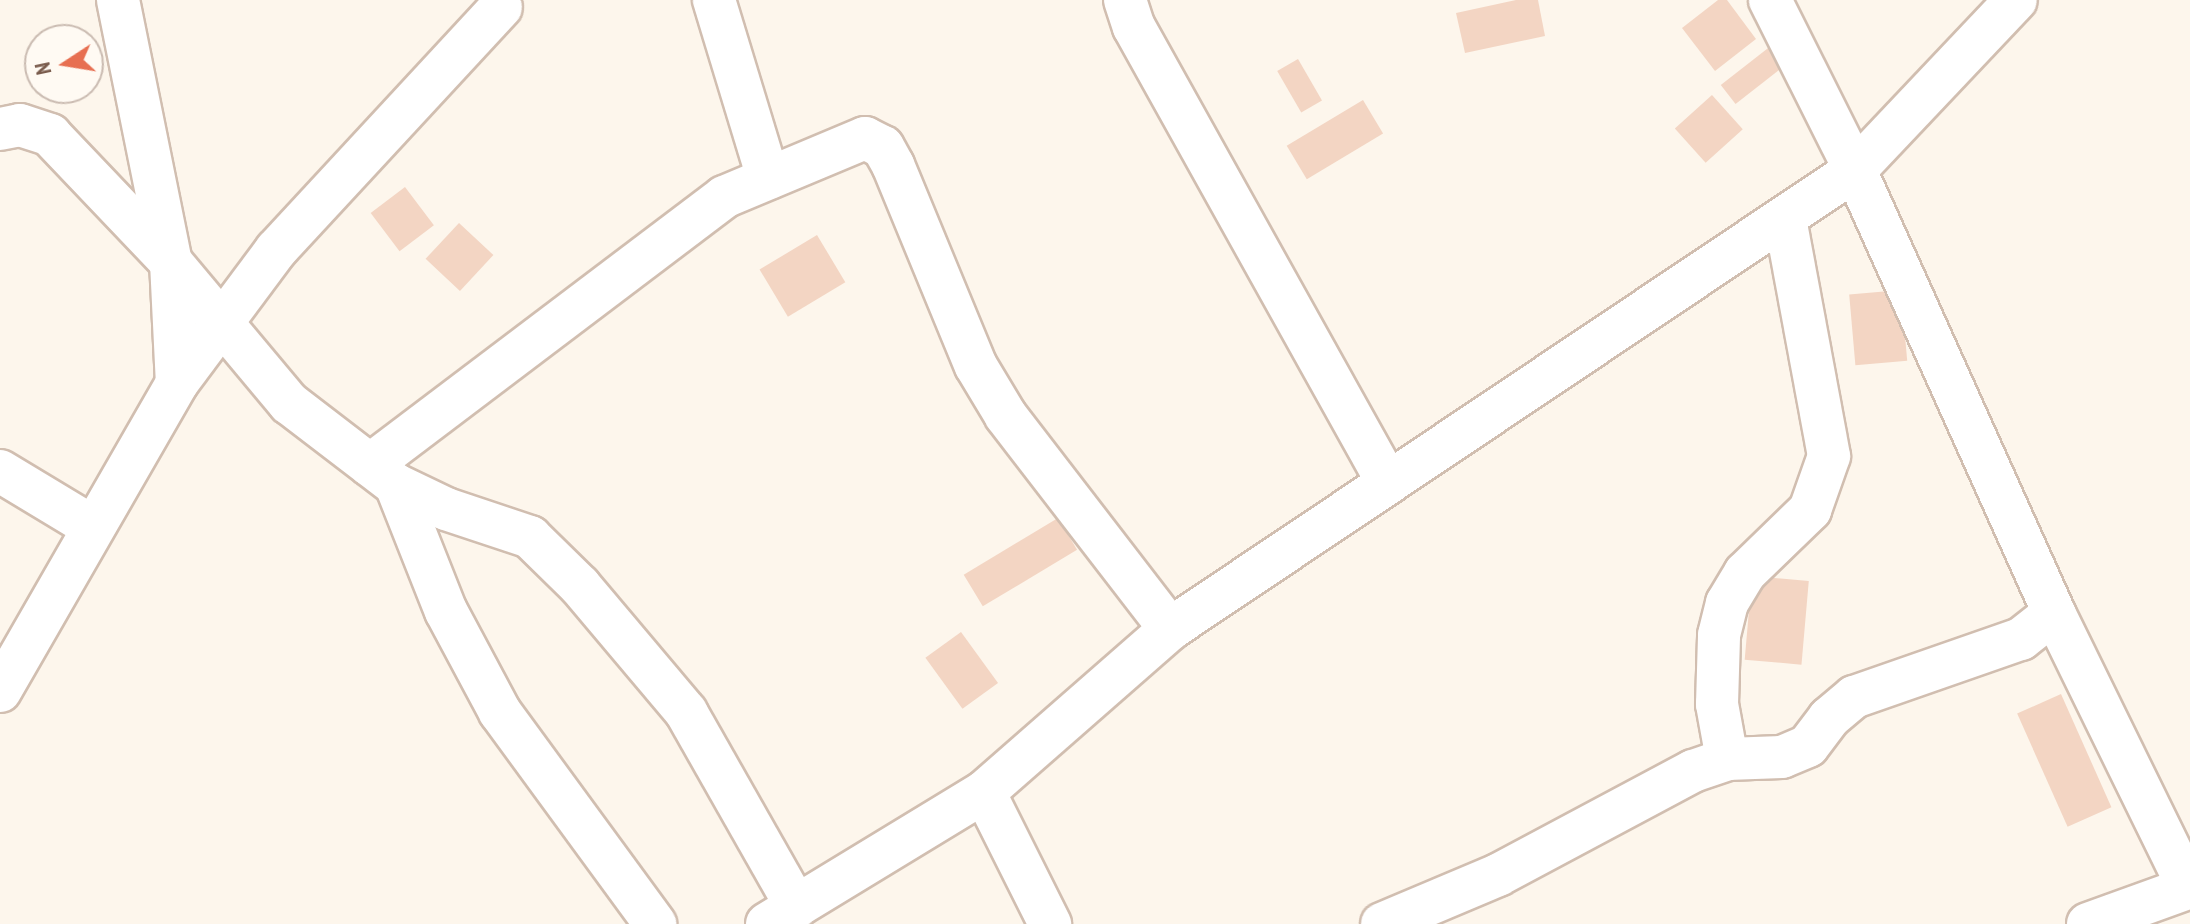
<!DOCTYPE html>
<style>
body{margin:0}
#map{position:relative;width:2190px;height:924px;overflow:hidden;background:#fdf6ec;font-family:"PT Sans Narrow",sans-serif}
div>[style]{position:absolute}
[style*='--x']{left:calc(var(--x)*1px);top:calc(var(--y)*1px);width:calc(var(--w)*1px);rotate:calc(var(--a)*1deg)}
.building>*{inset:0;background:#f3d5c3;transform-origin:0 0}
.roads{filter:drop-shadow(2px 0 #d1beb0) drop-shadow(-2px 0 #d1beb0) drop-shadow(0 2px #d1beb0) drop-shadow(0 -2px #d1beb0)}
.street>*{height:42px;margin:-21px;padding:0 21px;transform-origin:21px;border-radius:21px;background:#fff}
span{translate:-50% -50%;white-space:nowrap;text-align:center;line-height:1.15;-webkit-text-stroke:7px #fffaf3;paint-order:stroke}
.north{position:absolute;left:24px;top:24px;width:80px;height:80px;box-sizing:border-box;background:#fffaf3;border:2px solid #cabbb1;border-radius:50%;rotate:258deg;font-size:22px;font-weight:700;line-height:32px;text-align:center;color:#7a5c4d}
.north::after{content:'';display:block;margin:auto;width:28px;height:36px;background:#e76f51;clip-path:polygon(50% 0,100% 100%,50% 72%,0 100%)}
</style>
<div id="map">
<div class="building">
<div style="clip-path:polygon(1516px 0,1538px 0,1545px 36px,1465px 53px,1456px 13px)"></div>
<div style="clip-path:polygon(1718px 0,1727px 0,1756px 39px,1715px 71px,1682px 28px)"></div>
<div style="left:1772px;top:45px;width:24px;height:65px;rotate:52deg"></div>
<div style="left:1298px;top:59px;width:48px;height:24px;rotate:60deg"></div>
<div style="left:1712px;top:95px;width:46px;height:50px;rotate:48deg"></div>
<div style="left:1363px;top:100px;width:39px;height:89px;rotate:59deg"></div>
<div style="left:405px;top:187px;width:48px;height:43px;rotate:53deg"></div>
<div style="left:459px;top:223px;width:47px;height:49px;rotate:43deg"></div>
<div style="left:817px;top:235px;width:55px;height:67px;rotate:59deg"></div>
<div style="left:1901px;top:290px;width:71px;height:52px;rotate:85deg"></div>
<div style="left:1058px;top:518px;width:37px;height:110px;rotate:59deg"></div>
<div style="left:1752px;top:576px;width:57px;height:84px;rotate:5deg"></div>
<div style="left:961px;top:632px;width:63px;height:44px;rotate:54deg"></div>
<div style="left:2061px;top:694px;width:124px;height:48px;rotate:66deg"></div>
</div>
<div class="roads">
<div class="street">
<div style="--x:118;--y:0;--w:267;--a:78.6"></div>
<div style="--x:171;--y:262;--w:121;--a:87.2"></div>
<div style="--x:714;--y:0;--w:186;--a:73.1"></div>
<div style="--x:1125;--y:0;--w:28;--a:72"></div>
<div style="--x:1134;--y:27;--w:522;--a:60.88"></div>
<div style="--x:1770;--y:0;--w:190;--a:63.4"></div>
<div style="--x:1855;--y:170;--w:486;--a:65.8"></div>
<div style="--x:2054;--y:613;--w:305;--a:63.9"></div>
<div style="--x:0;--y:129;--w:20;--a:-11"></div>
<div style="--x:20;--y:125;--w:32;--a:18"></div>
<div style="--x:50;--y:135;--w:175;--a:46.4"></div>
<div style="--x:171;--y:262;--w:184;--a:50.1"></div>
<div style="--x:289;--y:403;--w:135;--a:37.5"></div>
<div style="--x:396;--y:485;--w:55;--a:25.6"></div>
<div style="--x:446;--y:509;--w:89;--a:18.4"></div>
<div style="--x:530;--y:537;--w:70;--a:44.4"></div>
<div style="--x:580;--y:586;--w:165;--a:49.9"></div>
<div style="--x:686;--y:712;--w:224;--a:60.4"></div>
<div style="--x:370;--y:465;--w:444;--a:-37.1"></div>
<div style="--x:724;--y:197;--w:153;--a:-22.7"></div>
<div style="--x:865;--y:138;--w:20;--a:27"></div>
<div style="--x:883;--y:147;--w:21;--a:61"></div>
<div style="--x:893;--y:165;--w:217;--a:67.6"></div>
<div style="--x:976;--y:366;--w:58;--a:59"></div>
<div style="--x:1006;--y:416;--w:269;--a:52.4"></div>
<div style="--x:0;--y:471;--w:106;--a:31.1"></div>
<div style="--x:396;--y:485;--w:136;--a:68.4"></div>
<div style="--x:446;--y:611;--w:115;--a:61.9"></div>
<div style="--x:500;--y:712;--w:263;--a:53.8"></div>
<div style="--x:0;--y:691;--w:355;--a:-60.1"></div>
<div style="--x:177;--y:383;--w:166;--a:-53.3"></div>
<div style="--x:276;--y:250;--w:331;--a:-47.2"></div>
<div style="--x:1727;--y:759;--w:56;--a:-100.3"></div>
<div style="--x:1717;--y:704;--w:69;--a:-88.3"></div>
<div style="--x:1719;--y:635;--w:33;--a:-76"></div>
<div style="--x:1727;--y:603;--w:35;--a:-59"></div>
<div style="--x:1745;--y:573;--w:91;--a:-44.1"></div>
<div style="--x:1810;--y:510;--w:57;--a:-70.6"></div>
<div style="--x:1829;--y:456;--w:242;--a:-100.5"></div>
<div style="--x:984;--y:792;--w:148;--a:63.4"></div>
<div style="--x:767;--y:924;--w:254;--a:-31.3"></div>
<div style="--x:984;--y:792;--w:247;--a:-41.2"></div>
<div style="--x:1170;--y:629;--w:825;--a:-33.82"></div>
<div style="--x:1855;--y:170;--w:234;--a:-46.6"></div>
<div style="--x:1382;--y:924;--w:126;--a:-22.9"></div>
<div style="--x:1498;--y:875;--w:221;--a:-28.1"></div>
<div style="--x:1693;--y:771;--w:36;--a:-19"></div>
<div style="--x:1727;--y:759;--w:55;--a:-2.1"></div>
<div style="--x:1782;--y:757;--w:28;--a:-23"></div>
<div style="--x:1808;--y:746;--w:35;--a:-53"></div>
<div style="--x:1829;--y:718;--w:33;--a:-40"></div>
<div style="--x:1854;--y:697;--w:177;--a:-19.2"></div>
<div style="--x:2021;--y:639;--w:42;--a:-38.2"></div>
<div style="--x:2088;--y:924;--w:109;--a:-19.9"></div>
</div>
</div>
<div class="north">N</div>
</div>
